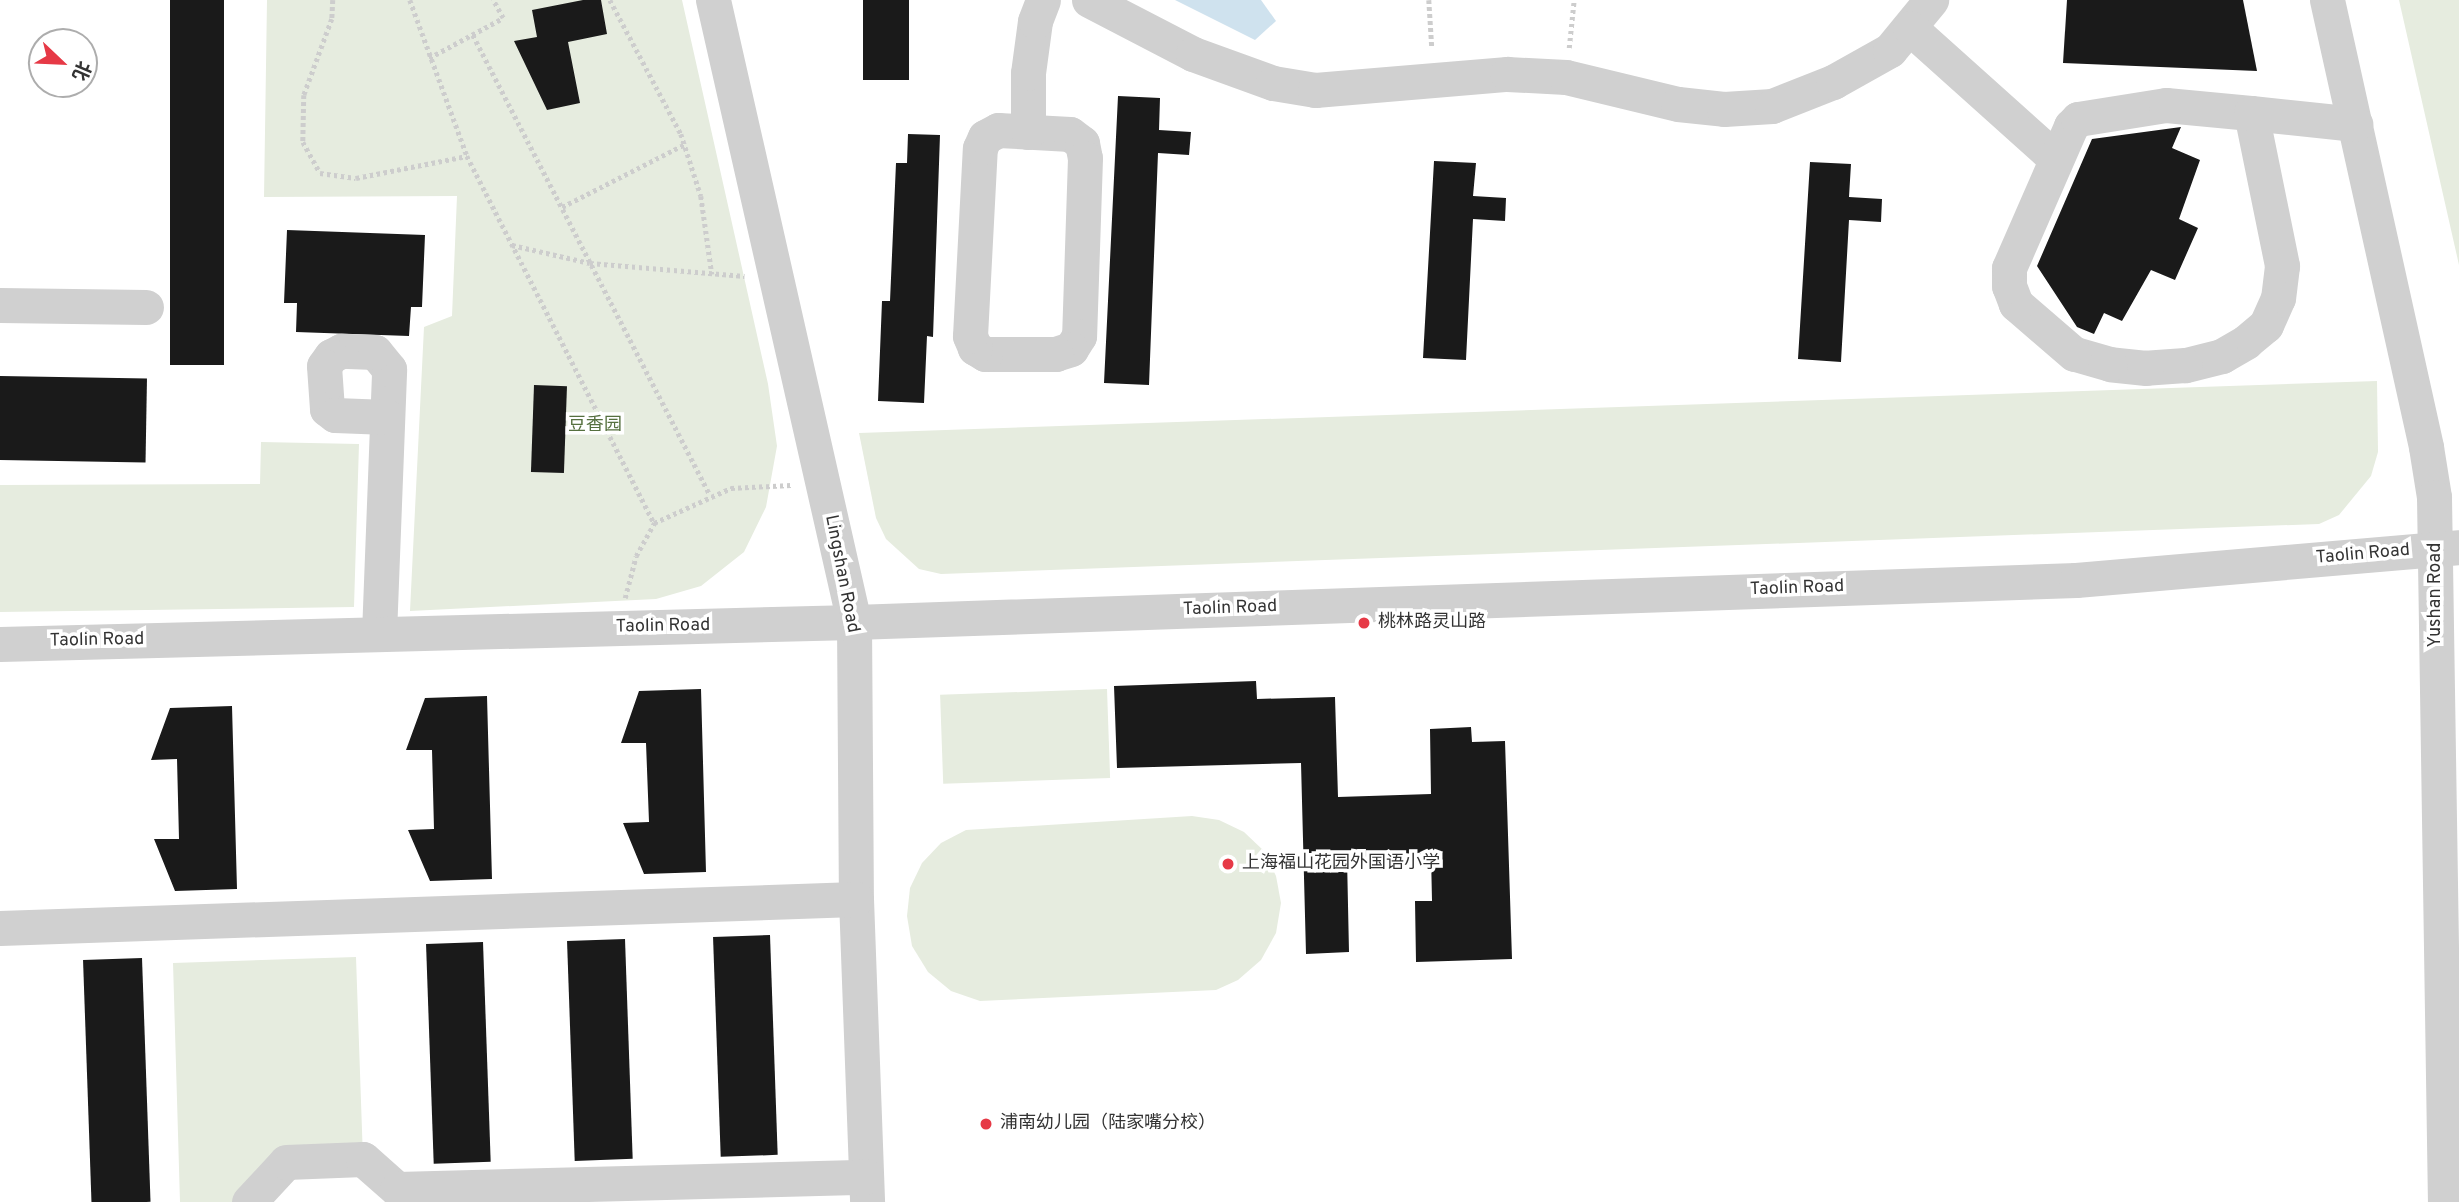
<!DOCTYPE html>
<meta charset="utf-8">
<style>
body{margin:0}
#map{position:relative;width:2459px;height:1202px;overflow:hidden;background:#fff;font-family:Overpass,"Noto Sans SC",sans-serif}
div>[style]{position:absolute}
[style*='--x']{left:calc(var(--x)*1px);top:calc(var(--y)*1px);width:calc(var(--w)*1px);rotate:calc(var(--a)*1deg)}
.green>*{inset:0;background:#e6ecdf;transform-origin:0 0}
.water>*{inset:0;background:#cfe2ee}
.building>*{inset:0;background:#1a1a1a;transform-origin:0 0}
.path>*{height:4.5px;margin-top:-2.25px;transform-origin:0;background:repeating-linear-gradient(90deg,#cdcdcd 0 3.5px,transparent 0 7px)}
.minor>*{height:35px;margin:-17.5px;padding:0 17.5px;transform-origin:17.5px;border-radius:17.5px;background:#d0d0d0}
.dots>*{width:19px;height:19px;translate:-50% -50%;box-sizing:border-box;border:4px solid #fff;border-radius:50%}
span{translate:-50% -50%;white-space:nowrap;text-align:center;line-height:1.15;-webkit-text-stroke:7px #fff;paint-order:stroke}
.park-label{font-size:18px;color:#56703f}
.street-label{font-size:18px;color:#333}
.poi-label{font-size:18px;color:#333}
.left{translate:0 -50%;text-align:left}
.north{position:absolute;left:28px;top:28px;width:70px;height:70px;box-sizing:border-box;background:#fff;border:2px solid #adadad;border-radius:50%;rotate:113deg;font-size:19px;font-weight:700;line-height:28px;text-align:center;color:#333}
.north::after{content:'';display:block;margin:auto;width:24px;height:32px;background:#e63946;clip-path:polygon(50% 0,100% 100%,50% 72%,0 100%)}
</style>
<div id="map">
<div class="green">
<div style="clip-path:polygon(267px 0,682px 0,768px 384px,777px 446px,766px 507px,744px 552px,701px 586px,656px 599px,410px 611px,424px 327px,452px 316px,457px 196px,264px 197px)"></div>
<div style="clip-path:polygon(2399px 0,2459px 0,2459px 265px)"></div>
<div style="clip-path:polygon(2377px 381px,2378px 452px,2371px 476px,2339px 515px,2319px 524px,941px 574px,919px 569px,886px 539px,876px 518px,859px 433px)"></div>
<div style="clip-path:polygon(261px 442px,359px 444px,354px 607px,0 612px,0 485px,260px 484px)"></div>
<div style="left:1107px;top:689px;width:89px;height:167px;rotate:88deg"></div>
<div style="clip-path:polygon(1192px 816px,1219px 820px,1244px 832px,1264px 851px,1276px 876px,1281px 903px,1276px 933px,1261px 960px,1238px 980px,1216px 990px,980px 1001px,951px 991px,928px 972px,912px 946px,907px 916px,910px 888px,922px 863px,941px 843px,966px 830px)"></div>
<div style="clip-path:polygon(356px 957px,363px 1159px,286px 1162px,249px 1202px,180px 1202px,173px 963px)"></div>
</div>
<div class="water">
<div style="clip-path:polygon(1175px 0,1261px 0,1276px 21px,1255px 40px)"></div>
</div>
<div class="building">
<div style="left:170px;top:0;width:54px;height:365px"></div>
<div style="clip-path:polygon(583px 0,601px 0,607px 34px,568px 42px,580px 103px,547px 110px,514px 41px,537px 37px,532px 10px)"></div>
<div style="left:863px;top:0;width:46px;height:80px"></div>
<div style="clip-path:polygon(2067px 0,2243px 0,2257px 71px,2063px 63px)"></div>
<div style="clip-path:polygon(1118px 96px,1160px 98px,1159px 130px,1191px 132px,1189px 155px,1158px 153px,1149px 385px,1104px 383px)"></div>
<div style="clip-path:polygon(2181px 127px,2172px 148px,2200px 160px,2179px 219px,2198px 228px,2175px 280px,2151px 270px,2122px 321px,2104px 313px,2094px 334px,2077px 327px,2037px 266px,2092px 139px)"></div>
<div style="clip-path:polygon(908px 134px,940px 135px,933px 337px,927px 336px,924px 403px,878px 401px,882px 301px,890px 301px,896px 163px,907px 163px)"></div>
<div style="clip-path:polygon(1434px 161px,1476px 163px,1473px 196px,1506px 198px,1505px 221px,1473px 219px,1466px 360px,1423px 358px)"></div>
<div style="clip-path:polygon(1810px 162px,1851px 164px,1849px 197px,1882px 199px,1881px 222px,1849px 220px,1841px 362px,1798px 359px)"></div>
<div style="clip-path:polygon(287px 230px,425px 235px,422px 307px,411px 307px,409px 336px,296px 332px,297px 303px,284px 303px)"></div>
<div style="left:0;top:376px;width:147px;height:84px;rotate:1deg"></div>
<div style="left:534px;top:385px;width:33px;height:87px;rotate:2deg"></div>
<div style="clip-path:polygon(1256px 681px,1257px 699px,1335px 697px,1338px 797px,1431px 794px,1430px 729px,1471px 727px,1472px 742px,1505px 741px,1512px 959px,1416px 962px,1415px 901px,1432px 901px,1431px 855px,1347px 858px,1349px 952px,1306px 954px,1301px 763px,1117px 768px,1114px 686px)"></div>
<div style="clip-path:polygon(701px 689px,706px 872px,644px 874px,623px 823px,649px 822px,646px 743px,621px 743px,639px 691px)"></div>
<div style="clip-path:polygon(487px 696px,492px 879px,430px 881px,408px 830px,434px 829px,432px 750px,406px 750px,425px 698px)"></div>
<div style="clip-path:polygon(232px 706px,237px 889px,175px 891px,154px 839px,179px 839px,177px 759px,151px 760px,170px 708px)"></div>
<div style="left:770px;top:935px;width:220px;height:57px;rotate:88deg"></div>
<div style="left:625px;top:939px;width:220px;height:58px;rotate:88deg"></div>
<div style="left:483px;top:942px;width:220px;height:57px;rotate:88deg"></div>
<div style="left:142px;top:958px;width:244px;height:59px;rotate:88deg"></div>
</div>
<div class="path">
<div style="--x:333;--y:0;--w:19;--a:93"></div>
<div style="--x:332;--y:19;--w:81;--a:110.2"></div>
<div style="--x:304;--y:95;--w:47;--a:91.2"></div>
<div style="--x:303;--y:142;--w:35;--a:61"></div>
<div style="--x:320;--y:173;--w:36;--a:8"></div>
<div style="--x:356;--y:178;--w:113;--a:-11.2"></div>
<div style="--x:410;--y:0;--w:166;--a:69.9"></div>
<div style="--x:467;--y:156;--w:412;--a:63"></div>
<div style="--x:610;--y:0;--w:152;--a:62.1"></div>
<div style="--x:681;--y:134;--w:65;--a:72.1"></div>
<div style="--x:701;--y:196;--w:79;--a:82"></div>
<div style="--x:1429;--y:0;--w:48;--a:86.4"></div>
<div style="--x:473;--y:35;--w:517;--a:62.74"></div>
<div style="--x:1569;--y:48;--w:48;--a:-84.1"></div>
<div style="--x:429;--y:58;--w:84;--a:-28.4"></div>
<div style="--x:503;--y:18;--w:21;--a:-119"></div>
<div style="--x:562;--y:207;--w:138;--a:-27.1"></div>
<div style="--x:512;--y:245;--w:80;--a:13"></div>
<div style="--x:590;--y:263;--w:155;--a:4.8"></div>
<div style="--x:625;--y:598;--w:43;--a:-75.3"></div>
<div style="--x:636;--y:556;--w:38;--a:-61"></div>
<div style="--x:654;--y:523;--w:85;--a:-24.4"></div>
<div style="--x:731;--y:488;--w:60;--a:-2.9"></div>
</div>
<div class="minor">
<div style="--x:713;--y:0;--w:638;--a:77.23"></div>
<div style="--x:854;--y:622;--w:277;--a:89.6"></div>
<div style="--x:856;--y:899;--w:303;--a:87.9"></div>
<div style="--x:1089;--y:0;--w:117;--a:27.4"></div>
<div style="--x:1193;--y:54;--w:85;--a:19.9"></div>
<div style="--x:1273;--y:83;--w:43;--a:9.5"></div>
<div style="--x:1315;--y:90;--w:193;--a:-4.8"></div>
<div style="--x:1507;--y:74;--w:59;--a:2.9"></div>
<div style="--x:1566;--y:77;--w:115;--a:13.6"></div>
<div style="--x:1678;--y:104;--w:46;--a:6.2"></div>
<div style="--x:1724;--y:109;--w:48;--a:-3.6"></div>
<div style="--x:1772;--y:106;--w:66;--a:-21.5"></div>
<div style="--x:1833;--y:82;--w:65;--a:-29.3"></div>
<div style="--x:1890;--y:50;--w:65;--a:-50.6"></div>
<div style="--x:2327;--y:0;--w:458;--a:77.5"></div>
<div style="--x:2426;--y:447;--w:51;--a:80.9"></div>
<div style="--x:2434;--y:497;--w:705;--a:89.11"></div>
<div style="--x:1910;--y:28;--w:196;--a:41.9"></div>
<div style="--x:2251;--y:113;--w:156;--a:78.5"></div>
<div style="--x:2282;--y:266;--w:32;--a:97"></div>
<div style="--x:2278;--y:298;--w:30;--a:114"></div>
<div style="--x:2266;--y:325;--w:26;--a:140"></div>
<div style="--x:2246;--y:342;--w:28;--a:150"></div>
<div style="--x:2222;--y:356;--w:38;--a:166"></div>
<div style="--x:2185;--y:365;--w:39;--a:176"></div>
<div style="--x:2146;--y:368;--w:36;--a:-174"></div>
<div style="--x:2110;--y:364;--w:37;--a:-164"></div>
<div style="--x:2074;--y:354;--w:77;--a:-139.2"></div>
<div style="--x:2016;--y:304;--w:19;--a:-111"></div>
<div style="--x:2009;--y:286;--w:18;--a:-90"></div>
<div style="--x:2009;--y:268;--w:155;--a:-66.4"></div>
<div style="--x:2071;--y:126;--w:10;--a:-45"></div>
<div style="--x:2078;--y:119;--w:89;--a:-9"></div>
<div style="--x:2166;--y:105;--w:85;--a:5.4"></div>
<div style="--x:2251;--y:113;--w:105;--a:6"></div>
<div style="--x:998;--y:130;--w:72;--a:3.2"></div>
<div style="--x:1070;--y:134;--w:15;--a:37"></div>
<div style="--x:1082;--y:143;--w:15;--a:79"></div>
<div style="--x:1085;--y:158;--w:178;--a:91.9"></div>
<div style="--x:1079;--y:336;--w:15;--a:122"></div>
<div style="--x:1071;--y:349;--w:16;--a:162"></div>
<div style="--x:1056;--y:354;--w:71;--a:180"></div>
<div style="--x:985;--y:354;--w:12;--a:-149"></div>
<div style="--x:975;--y:348;--w:13;--a:-113"></div>
<div style="--x:970;--y:336;--w:188;--a:-87"></div>
<div style="--x:980;--y:148;--w:12;--a:-66"></div>
<div style="--x:985;--y:137;--w:15;--a:-28"></div>
<div style="--x:1028;--y:132;--w:59;--a:-90"></div>
<div style="--x:1028;--y:73;--w:52;--a:-82.3"></div>
<div style="--x:1035;--y:21;--w:22;--a:-69"></div>
<div style="--x:0;--y:305;--w:146;--a:0.8"></div>
<div style="--x:379;--y:634;--w:265;--a:-87.8"></div>
<div style="--x:389;--y:369;--w:22;--a:-129"></div>
<div style="--x:375;--y:352;--w:34;--a:-178"></div>
<div style="--x:341;--y:351;--w:11;--a:153"></div>
<div style="--x:331;--y:356;--w:12;--a:125"></div>
<div style="--x:324;--y:366;--w:43;--a:86"></div>
<div style="--x:327;--y:409;--w:10;--a:37"></div>
<div style="--x:335;--y:415;--w:52;--a:2.2"></div>
<div style="--x:0;--y:644;--w:854;--a:-1.48"></div>
<div style="--x:854;--y:622;--w:1223;--a:-1.97"></div>
<div style="--x:2076;--y:580;--w:384;--a:-4.9"></div>
<div style="--x:0;--y:928;--w:856;--a:-1.94"></div>
<div style="--x:249;--y:1202;--w:54;--a:-47.2"></div>
<div style="--x:286;--y:1162;--w:77;--a:-2.2"></div>
<div style="--x:363;--y:1159;--w:45;--a:41.4"></div>
<div style="--x:397;--y:1189;--w:469;--a:-1.5"></div>
</div>
<div class="dots">
<div style="left:1364px;top:623px;background:#e63946"></div>
<div style="left:1228px;top:864px;background:#e63946"></div>
<div style="left:986px;top:1124px;background:#e63946"></div>
</div>
<div class="park-label">
<span style="left:595px;top:426px">豆香园</span>
</div>
<div class="street-label">
<span style="left:2363px;top:555px;rotate:-5deg">Taolin Road</span>
<span style="left:841px;top:574px;rotate:79deg">Lingshan Road</span>
<span style="left:1797px;top:589px;rotate:-2deg">Taolin Road</span>
<span style="left:2436px;top:595px;rotate:-90deg">Yushan Road</span>
<span style="left:1230px;top:609px;rotate:-2deg">Taolin Road</span>
<span style="left:663px;top:627px;rotate:-1deg">Taolin Road</span>
<span style="left:97px;top:641px;rotate:-1deg">Taolin Road</span>
</div>
<div class="poi-label">
<span class="left" style="left:1378px;top:623px">桃林路灵山路</span>
<span class="left" style="left:1242px;top:864px">上海福山花园外国语小学</span>
<span class="left" style="left:1000px;top:1124px">浦南幼儿园（陆家嘴分校）</span>
</div>
<div class="north">北</div>
</div>
